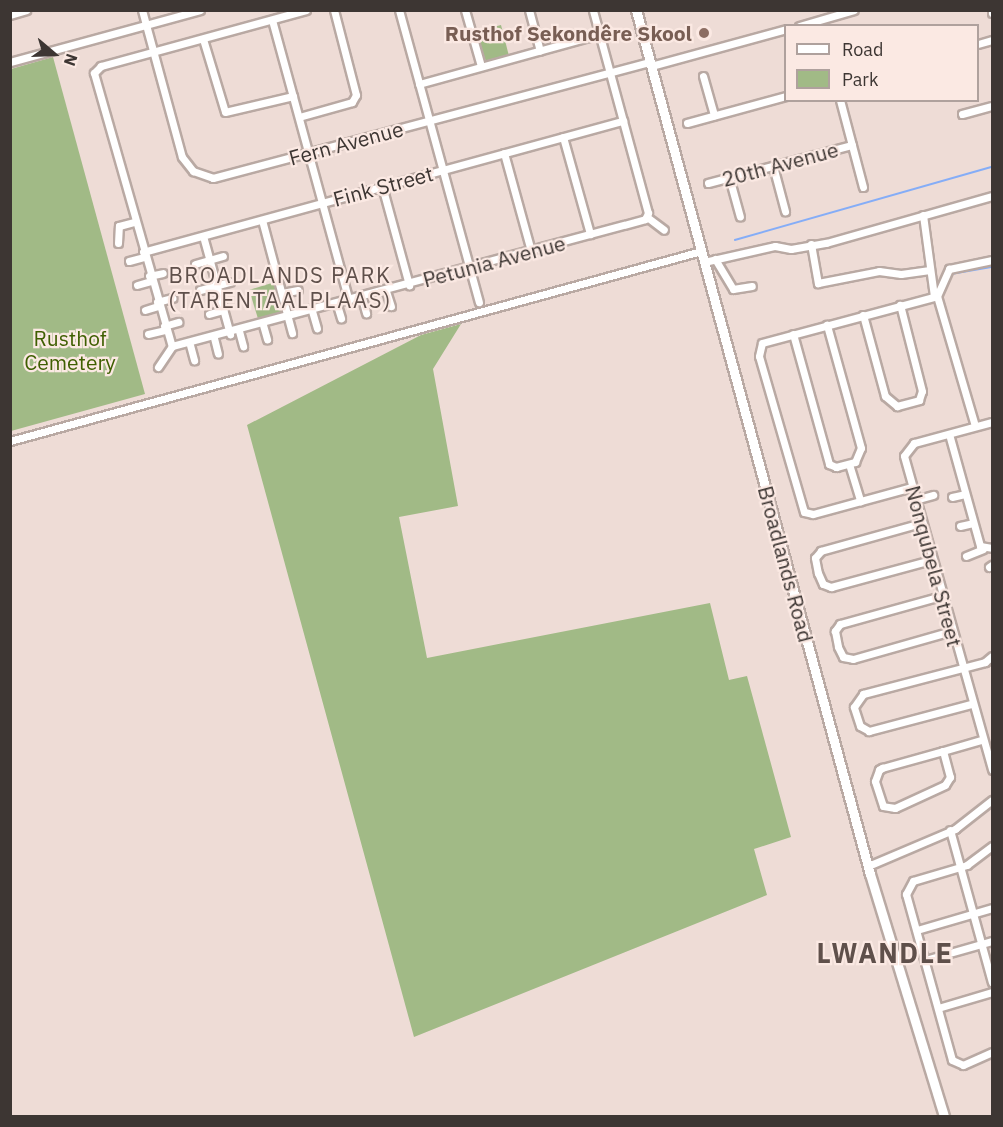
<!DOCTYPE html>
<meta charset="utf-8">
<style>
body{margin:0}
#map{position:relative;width:1003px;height:1127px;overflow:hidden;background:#eedcd6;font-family:"IBM Plex Sans",sans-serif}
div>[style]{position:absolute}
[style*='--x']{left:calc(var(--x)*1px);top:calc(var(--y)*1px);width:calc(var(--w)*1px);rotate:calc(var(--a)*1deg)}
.green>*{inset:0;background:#a1ba86;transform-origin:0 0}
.stream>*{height:1.5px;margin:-0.75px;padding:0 0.75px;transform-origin:0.75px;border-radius:0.75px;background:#85adf7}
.roads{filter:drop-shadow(2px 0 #b9a9a3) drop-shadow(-2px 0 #b9a9a3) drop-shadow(0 2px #b9a9a3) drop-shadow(0 -2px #b9a9a3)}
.street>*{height:7px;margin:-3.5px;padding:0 3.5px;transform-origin:3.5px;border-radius:3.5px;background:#fff}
.secondary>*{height:9px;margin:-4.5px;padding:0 4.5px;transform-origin:4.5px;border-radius:4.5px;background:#fff}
.dots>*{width:16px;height:16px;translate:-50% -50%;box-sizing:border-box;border:3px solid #fbe9e3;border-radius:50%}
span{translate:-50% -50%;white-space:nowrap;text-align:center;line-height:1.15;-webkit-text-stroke:4.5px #fbe9e3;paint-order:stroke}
.education-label{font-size:21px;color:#785e54;font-weight:700}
.right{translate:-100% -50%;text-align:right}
.street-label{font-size:21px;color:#3d3633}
.park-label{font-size:21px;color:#3f5f02}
.neighbourhood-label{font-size:22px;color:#5f504b;letter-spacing:1.5px}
.district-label{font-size:27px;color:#5f504b;font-weight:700;letter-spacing:1.5px}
.frame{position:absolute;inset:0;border:12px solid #3d3633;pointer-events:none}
.legend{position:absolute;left:784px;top:24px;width:195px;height:78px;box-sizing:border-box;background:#fbe9e3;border:2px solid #afa19d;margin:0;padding:8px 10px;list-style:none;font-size:18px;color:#3d3633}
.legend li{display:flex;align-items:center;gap:12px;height:30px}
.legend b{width:30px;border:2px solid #afa19d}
.north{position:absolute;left:24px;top:24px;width:60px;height:60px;-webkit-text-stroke:4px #fbe9e3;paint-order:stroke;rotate:109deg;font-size:16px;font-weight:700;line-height:24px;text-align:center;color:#3d3633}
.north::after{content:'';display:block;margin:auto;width:21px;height:27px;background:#3d3633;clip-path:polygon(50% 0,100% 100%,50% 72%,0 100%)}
</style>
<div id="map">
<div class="green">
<div style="clip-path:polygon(501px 25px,509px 56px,488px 62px,482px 57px,474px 32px)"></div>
<div style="clip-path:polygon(53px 57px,145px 394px,11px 431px,11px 69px)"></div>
<div style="left:275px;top:282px;width:31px;height:27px;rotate:73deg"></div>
<div style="clip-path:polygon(461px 324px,433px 369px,458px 506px,399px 517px,427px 658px,710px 603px,729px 680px,747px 676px,791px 837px,754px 849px,767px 895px,414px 1037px,247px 425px,421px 335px)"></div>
</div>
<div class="stream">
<div style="--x:735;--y:240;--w:267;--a:-15.9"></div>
<div style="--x:951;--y:274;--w:42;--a:-9.7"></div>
</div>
<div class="roads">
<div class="street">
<div style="--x:142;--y:10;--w:152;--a:74.8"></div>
<div style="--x:182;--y:157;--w:18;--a:52"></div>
<div style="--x:193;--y:171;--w:21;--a:19"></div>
<div style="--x:213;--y:178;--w:452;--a:-14.9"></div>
<div style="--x:306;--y:10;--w:213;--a:164.7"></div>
<div style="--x:101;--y:66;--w:10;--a:135"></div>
<div style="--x:94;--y:73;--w:284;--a:74.1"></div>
<div style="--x:172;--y:346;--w:490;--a:-15"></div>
<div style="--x:645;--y:219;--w:7;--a:-63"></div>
<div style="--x:648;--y:213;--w:210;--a:-105.2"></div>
<div style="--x:399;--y:10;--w:303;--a:74.7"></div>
<div style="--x:465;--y:10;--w:58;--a:74.1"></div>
<div style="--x:529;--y:10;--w:42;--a:75"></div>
<div style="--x:992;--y:10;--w:3;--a:90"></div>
<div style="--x:10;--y:15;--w:17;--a:-17"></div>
<div style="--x:272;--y:20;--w:291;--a:74.7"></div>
<div style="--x:799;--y:26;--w:57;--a:-16.2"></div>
<div style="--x:203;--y:39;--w:76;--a:73.2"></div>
<div style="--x:225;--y:112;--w:70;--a:-13.2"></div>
<div style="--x:978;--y:44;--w:15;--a:-16"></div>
<div style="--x:10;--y:62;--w:197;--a:-15.3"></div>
<div style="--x:651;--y:66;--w:140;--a:-15.3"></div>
<div style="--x:703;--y:76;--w:41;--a:74.2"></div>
<div style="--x:419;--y:84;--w:187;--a:-15.5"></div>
<div style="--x:840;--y:100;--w:90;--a:75.2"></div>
<div style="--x:962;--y:114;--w:31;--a:-15"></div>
<div style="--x:299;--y:117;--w:55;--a:-15.8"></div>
<div style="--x:352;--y:102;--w:8;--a:-60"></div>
<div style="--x:356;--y:95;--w:88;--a:-104.5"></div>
<div style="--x:687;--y:123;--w:103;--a:-15.3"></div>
<div style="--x:563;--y:137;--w:101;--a:74.4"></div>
<div style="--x:504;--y:153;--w:102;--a:74.6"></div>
<div style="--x:773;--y:166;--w:47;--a:75.1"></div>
<div style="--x:729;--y:177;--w:41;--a:74.6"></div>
<div style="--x:708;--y:183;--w:149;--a:-14.8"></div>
<div style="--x:382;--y:186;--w:103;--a:74.7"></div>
<div style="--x:923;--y:215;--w:82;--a:82.3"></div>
<div style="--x:647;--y:217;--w:21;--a:37"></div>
<div style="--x:262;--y:220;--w:117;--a:75.1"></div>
<div style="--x:203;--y:236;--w:102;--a:74.6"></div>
<div style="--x:118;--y:243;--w:17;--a:-87"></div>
<div style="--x:119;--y:226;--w:16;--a:-15"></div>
<div style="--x:811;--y:244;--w:40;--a:80"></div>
<div style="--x:818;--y:283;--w:62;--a:-11.1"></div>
<div style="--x:879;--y:271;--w:22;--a:8"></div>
<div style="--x:901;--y:274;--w:29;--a:-8"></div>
<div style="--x:143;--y:252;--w:498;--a:-15.3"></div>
<div style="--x:715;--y:259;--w:35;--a:59"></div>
<div style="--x:733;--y:289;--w:19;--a:-9"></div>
<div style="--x:129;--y:261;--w:16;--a:-15"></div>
<div style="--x:704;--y:262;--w:73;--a:-12.7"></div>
<div style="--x:775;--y:246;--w:16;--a:11"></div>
<div style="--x:791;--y:249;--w:36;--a:-10"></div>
<div style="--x:826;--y:243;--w:173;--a:-15.8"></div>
<div style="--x:195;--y:264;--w:29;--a:-16"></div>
<div style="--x:149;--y:276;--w:14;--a:-12"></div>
<div style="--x:137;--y:285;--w:15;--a:-16"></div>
<div style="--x:200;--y:290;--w:31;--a:-15"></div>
<div style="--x:386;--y:291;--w:16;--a:72"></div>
<div style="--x:282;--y:293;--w:16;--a:-11"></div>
<div style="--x:937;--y:296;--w:30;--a:-66"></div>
<div style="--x:949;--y:269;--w:44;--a:-11.8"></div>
<div style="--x:362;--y:298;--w:16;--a:75"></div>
<div style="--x:157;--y:302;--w:16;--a:-15"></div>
<div style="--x:337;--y:305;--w:14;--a:73"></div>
<div style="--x:145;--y:310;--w:14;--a:-17"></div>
<div style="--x:312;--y:311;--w:18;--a:74"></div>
<div style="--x:209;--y:314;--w:15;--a:-16"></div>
<div style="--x:863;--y:315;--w:84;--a:74.8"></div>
<div style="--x:885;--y:396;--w:16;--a:40"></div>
<div style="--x:897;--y:406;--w:23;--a:-15"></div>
<div style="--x:919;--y:400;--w:9;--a:-72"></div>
<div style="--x:922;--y:391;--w:89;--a:-104.3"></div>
<div style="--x:263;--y:325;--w:15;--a:74"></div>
<div style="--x:164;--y:326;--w:15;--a:-16"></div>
<div style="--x:239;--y:331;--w:16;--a:75"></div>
<div style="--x:148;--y:334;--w:17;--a:-13"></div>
<div style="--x:793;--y:334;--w:135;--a:74.5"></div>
<div style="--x:829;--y:464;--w:8;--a:23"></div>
<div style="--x:836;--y:467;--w:20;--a:-15"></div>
<div style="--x:855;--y:462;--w:15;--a:-67"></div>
<div style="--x:861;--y:448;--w:128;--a:-105.5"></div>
<div style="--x:214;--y:338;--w:16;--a:76"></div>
<div style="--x:190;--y:345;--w:16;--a:75"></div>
<div style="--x:158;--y:367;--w:25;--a:-56"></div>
<div style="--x:992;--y:422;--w:81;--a:164.9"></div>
<div style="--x:914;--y:443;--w:16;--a:128"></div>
<div style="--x:904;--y:456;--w:326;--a:74.3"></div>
<div style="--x:949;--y:434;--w:116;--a:74.5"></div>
<div style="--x:980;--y:546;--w:12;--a:9"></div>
<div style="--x:10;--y:441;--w:717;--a:-15.37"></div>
<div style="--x:849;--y:464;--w:39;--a:73"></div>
<div style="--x:912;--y:487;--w:103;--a:164.7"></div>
<div style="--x:813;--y:514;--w:9;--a:-167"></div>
<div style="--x:804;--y:512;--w:162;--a:-106.1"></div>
<div style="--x:759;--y:356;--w:13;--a:-77"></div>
<div style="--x:762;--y:343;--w:181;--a:-15"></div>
<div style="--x:937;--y:296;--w:135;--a:73.7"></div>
<div style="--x:952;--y:497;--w:13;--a:-13"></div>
<div style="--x:915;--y:500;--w:19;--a:-16"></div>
<div style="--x:921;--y:523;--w:104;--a:164.4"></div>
<div style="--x:821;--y:551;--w:9;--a:131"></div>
<div style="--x:815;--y:558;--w:15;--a:79"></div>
<div style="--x:818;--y:573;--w:12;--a:66"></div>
<div style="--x:823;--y:584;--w:9;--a:21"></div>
<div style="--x:831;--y:587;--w:104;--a:-15.1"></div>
<div style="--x:960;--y:526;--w:13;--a:-13"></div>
<div style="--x:966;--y:556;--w:18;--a:-22"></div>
<div style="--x:989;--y:567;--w:4;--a:-34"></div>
<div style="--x:941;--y:596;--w:105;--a:164.5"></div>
<div style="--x:840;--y:624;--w:9;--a:126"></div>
<div style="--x:835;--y:631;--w:16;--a:79"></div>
<div style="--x:838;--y:647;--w:11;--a:63"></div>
<div style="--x:843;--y:657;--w:10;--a:11"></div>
<div style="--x:853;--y:659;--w:102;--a:-15.9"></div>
<div style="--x:971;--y:704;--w:106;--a:165.2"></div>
<div style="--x:869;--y:731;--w:10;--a:-151"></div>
<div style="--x:860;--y:726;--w:20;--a:-108"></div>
<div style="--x:854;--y:707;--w:16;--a:-55"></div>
<div style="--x:863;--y:694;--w:126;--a:-14.7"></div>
<div style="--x:985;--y:662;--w:9;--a:-41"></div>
<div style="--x:943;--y:751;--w:27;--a:75"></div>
<div style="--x:950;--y:777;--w:9;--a:122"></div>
<div style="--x:945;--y:785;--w:55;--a:155.3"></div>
<div style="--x:895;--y:808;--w:12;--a:-171"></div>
<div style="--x:883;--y:806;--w:26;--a:-108"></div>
<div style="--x:875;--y:781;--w:12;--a:-70"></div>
<div style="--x:879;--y:770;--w:4;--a:-34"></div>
<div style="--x:882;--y:768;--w:63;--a:-15.6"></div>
<div style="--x:943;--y:751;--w:40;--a:-16"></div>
<div style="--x:950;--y:830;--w:158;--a:74.6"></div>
<div style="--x:992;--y:846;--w:31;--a:143"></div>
<div style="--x:967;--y:865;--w:56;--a:163.5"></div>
<div style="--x:913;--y:881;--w:15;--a:118"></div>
<div style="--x:906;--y:894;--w:172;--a:74.5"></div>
<div style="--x:952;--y:1060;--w:12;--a:24"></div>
<div style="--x:963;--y:1065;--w:32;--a:-24"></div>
<div style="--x:868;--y:866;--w:95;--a:-23"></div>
<div style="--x:955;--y:829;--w:47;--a:-38.1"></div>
<div style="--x:917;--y:930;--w:78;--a:-16.3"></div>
<div style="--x:925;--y:960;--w:70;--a:-15.8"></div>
<div style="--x:938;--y:1008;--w:56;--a:-16.5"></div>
</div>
<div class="secondary">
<div style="--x:636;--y:10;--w:895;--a:74.85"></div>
<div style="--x:870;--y:874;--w:253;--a:73"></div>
</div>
</div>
<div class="dots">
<div style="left:704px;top:33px;background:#8d6e63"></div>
</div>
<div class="education-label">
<span class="right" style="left:692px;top:33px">Rusthof Sekondêre Skool</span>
</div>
<div class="street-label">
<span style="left:346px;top:143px;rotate:-15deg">Fern Avenue</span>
<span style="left:780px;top:164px;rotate:-15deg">20th Avenue</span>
<span style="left:383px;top:186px;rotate:-15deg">Fink Street</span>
<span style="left:494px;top:261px;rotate:-15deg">Petunia Avenue</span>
<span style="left:786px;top:564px;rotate:75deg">Broadlands Road</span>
<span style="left:934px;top:566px;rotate:75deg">Nonqubela Street</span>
</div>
<div class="park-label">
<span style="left:70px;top:350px">Rusthof<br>Cemetery</span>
</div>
<div class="neighbourhood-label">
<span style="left:280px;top:287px">BROADLANDS PARK<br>(TARENTAALPLAAS)</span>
</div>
<div class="district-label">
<span style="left:885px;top:953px">LWANDLE</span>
</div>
<div class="frame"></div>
<ul class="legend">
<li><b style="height:8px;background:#fff"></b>Road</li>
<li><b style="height:16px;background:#a1ba86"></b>Park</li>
</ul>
<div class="north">N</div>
</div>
